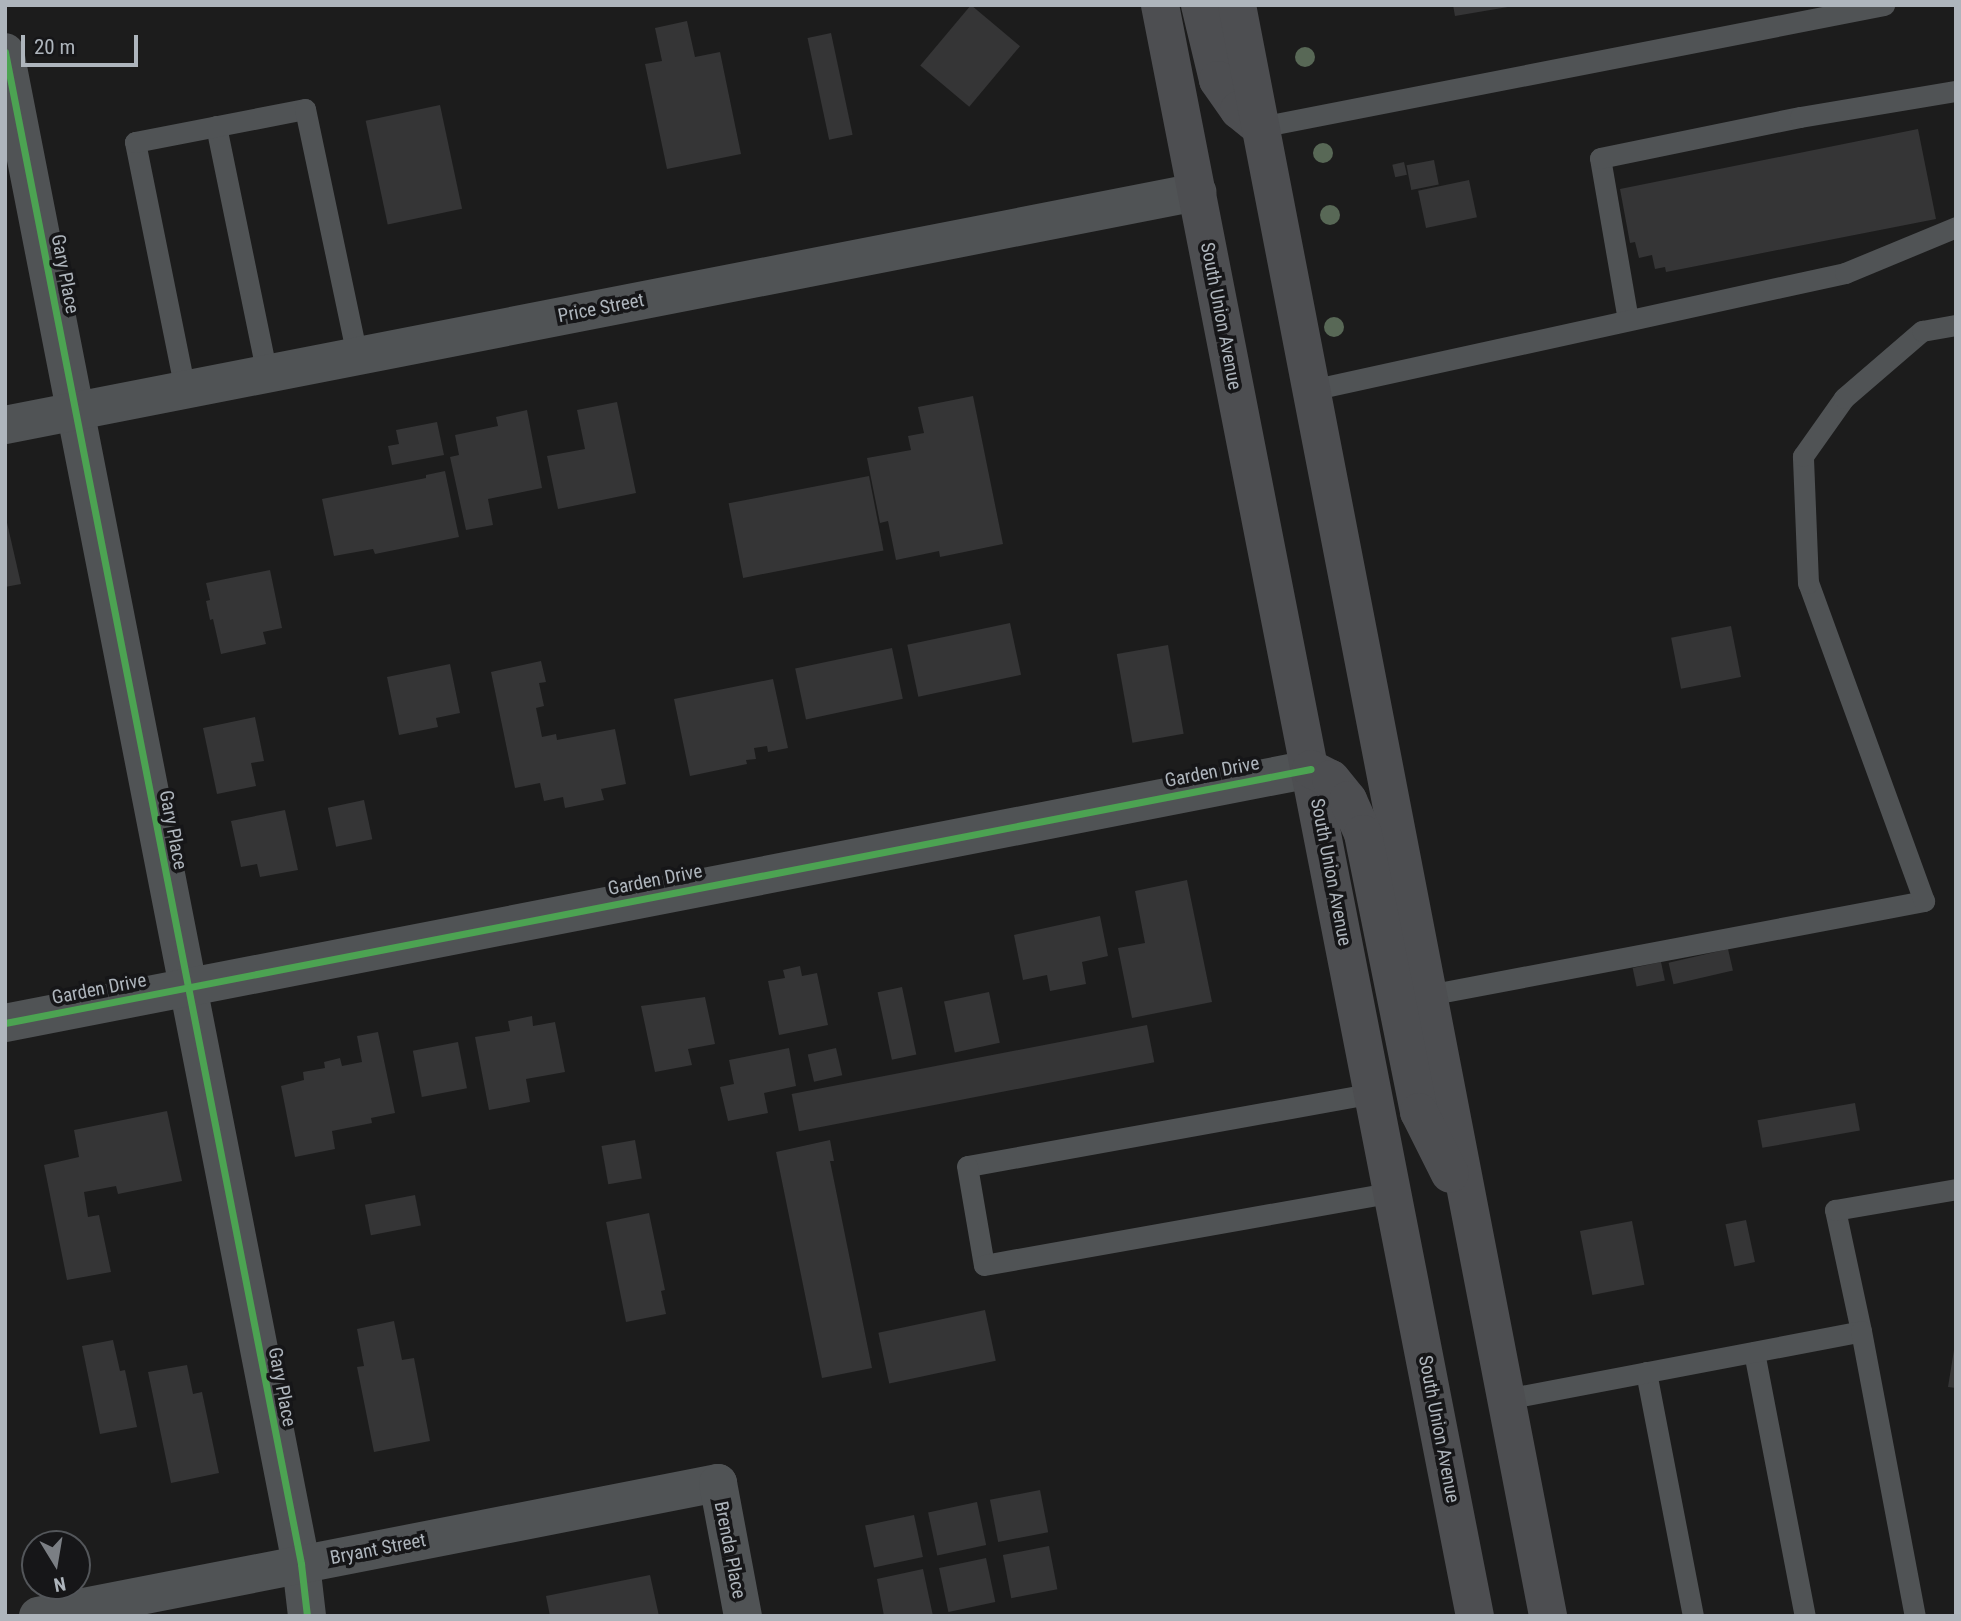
<!DOCTYPE html>
<style>
body{margin:0}
#map{position:relative;width:1961px;height:1621px;overflow:hidden;background:#1c1c1c;font-family:"Roboto Condensed",sans-serif}
div>[style]{position:absolute}
[style*='--x']{left:calc(var(--x)*1px);top:calc(var(--y)*1px);width:calc(var(--w)*1px);rotate:calc(var(--a)*1deg)}
.building>*{inset:0;background:#353536;transform-origin:0 0}
.lane>*{height:21px;margin:-10.5px;padding:0 10.5px;transform-origin:10.5px;border-radius:10.5px;background:#505355}
.street>*{height:38px;margin:-19px;padding:0 19px;transform-origin:19px;border-radius:19px;background:#505355}
.primary>*{height:38px;margin:-19px;padding:0 19px;transform-origin:19px;border-radius:19px;background:#4d4e51}
.cycleway>*{height:7px;margin:-3.5px;padding:0 3.5px;transform-origin:3.5px;border-radius:3.5px;background:#4ca352}
.trees>*{width:20px;height:20px;margin:-10px;border-radius:50%;background:#586856}
span{translate:-50% -50%;white-space:nowrap;text-align:center;line-height:1.15;-webkit-text-stroke:7px #161618;paint-order:stroke}
.street-label{font-size:19px;color:#aeb5bc}
.frame{position:absolute;inset:0;border:7px solid #aeb5bc;pointer-events:none}
.north{position:absolute;left:21px;top:1530px;width:70px;height:70px;box-sizing:border-box;background:#161618;border:2px solid #53565a;border-radius:50%;rotate:169deg;font-size:19px;font-weight:700;line-height:28px;text-align:center;color:#aeb5bc}
.north::after{content:'';display:block;margin:auto;width:24px;height:32px;background:#7b7f84;clip-path:polygon(50% 0,100% 100%,50% 72%,0 100%)}
.scale{position:absolute;left:21px;top:35px;width:117px;height:32px;box-sizing:border-box;border:4px solid #aeb5bc;border-top:0;padding-left:9px;font-size:21px;line-height:24px;white-space:nowrap;color:#aeb5bc;-webkit-text-stroke:5px #161618;paint-order:stroke}
</style>
<div id="map">
<div class="building">
<div style="left:971px;top:5px;width:64px;height:79px;rotate:40deg"></div>
<div style="clip-path:polygon(1453px 5px,1508px 5px,1508px 7px,1455px 16px)"></div>
<div style="clip-path:polygon(687px 21px,695px 57px,720px 52px,741px 154px,667px 169px,645px 64px,662px 61px,655px 28px)"></div>
<div style="left:831px;top:33px;width:104px;height:24px;rotate:78deg"></div>
<div style="left:440px;top:105px;width:106px;height:76px;rotate:78deg"></div>
<div style="clip-path:polygon(1918px 129px,1936px 219px,1666px 272px,1665px 267px,1655px 269px,1652px 255px,1639px 258px,1635px 242px,1630px 243px,1620px 189px)"></div>
<div style="left:1434px;top:160px;width:25px;height:28px;rotate:79deg"></div>
<div style="left:1404px;top:162px;width:13px;height:12px;rotate:77deg"></div>
<div style="left:1469px;top:180px;width:38px;height:52px;rotate:78deg"></div>
<div style="clip-path:polygon(973px 396px,1003px 544px,940px 557px,939px 551px,896px 560px,888px 521px,880px 523px,867px 458px,911px 450px,908px 436px,924px 433px,918px 407px)"></div>
<div style="clip-path:polygon(617px 402px,636px 493px,558px 509px,547px 456px,585px 449px,577px 410px)"></div>
<div style="clip-path:polygon(527px 410px,542px 488px,488px 499px,493px 525px,466px 530px,450px 457px,459px 455px,455px 435px,498px 426px,496px 417px)"></div>
<div style="clip-path:polygon(437px 422px,444px 455px,392px 465px,388px 446px,399px 444px,396px 430px)"></div>
<div style="clip-path:polygon(445px 471px,459px 537px,375px 554px,373px 549px,334px 556px,322px 499px,426px 478px,426px 475px)"></div>
<div style="left:869px;top:476px;width:76px;height:143px;rotate:79deg"></div>
<div style="clip-path:polygon(5px 514px,21px 584px,5px 587px)"></div>
<div style="clip-path:polygon(270px 570px,282px 628px,263px 632px,266px 644px,221px 654px,213px 619px,210px 620px,206px 601px,210px 600px,206px 583px)"></div>
<div style="left:1010px;top:623px;width:53px;height:105px;rotate:78deg"></div>
<div style="left:1731px;top:626px;width:52px;height:61px;rotate:79deg"></div>
<div style="left:1168px;top:645px;width:90px;height:52px;rotate:80deg"></div>
<div style="left:892px;top:648px;width:52px;height:99px;rotate:78deg"></div>
<div style="clip-path:polygon(541px 661px,546px 682px,539px 683px,544px 706px,536px 708px,542px 737px,556px 734px,557px 740px,615px 729px,626px 784px,601px 789px,604px 800px,565px 808px,563px 797px,544px 801px,540px 783px,515px 788px,491px 672px)"></div>
<div style="clip-path:polygon(450px 664px,460px 713px,436px 718px,438px 727px,399px 735px,387px 677px)"></div>
<div style="clip-path:polygon(773px 679px,788px 748px,768px 752px,767px 746px,754px 748px,756px 759px,746px 760px,747px 764px,690px 776px,674px 699px)"></div>
<div style="clip-path:polygon(255px 717px,264px 761px,251px 763px,256px 786px,217px 794px,203px 728px)"></div>
<div style="left:364px;top:800px;width:40px;height:37px;rotate:78deg"></div>
<div style="clip-path:polygon(285px 810px,298px 870px,260px 877px,257px 864px,241px 867px,231px 821px)"></div>
<div style="clip-path:polygon(1187px 880px,1212px 1002px,1132px 1018px,1118px 948px,1145px 943px,1135px 891px)"></div>
<div style="clip-path:polygon(1100px 916px,1108px 956px,1082px 962px,1086px 984px,1050px 991px,1047px 975px,1023px 980px,1014px 935px)"></div>
<div style="left:1728px;top:949px;width:22px;height:61px;rotate:77deg"></div>
<div style="left:1661px;top:962px;width:19px;height:29px;rotate:78deg"></div>
<div style="clip-path:polygon(800px 966px,802px 976px,817px 973px,828px 1025px,779px 1035px,768px 981px,785px 978px,783px 970px)"></div>
<div style="left:902px;top:987px;width:69px;height:25px;rotate:78deg"></div>
<div style="left:989px;top:992px;width:52px;height:46px;rotate:78deg"></div>
<div style="clip-path:polygon(705px 997px,715px 1044px,688px 1049px,692px 1065px,655px 1072px,641px 1006px)"></div>
<div style="clip-path:polygon(532px 1016px,533px 1026px,555px 1022px,565px 1072px,526px 1079px,530px 1102px,489px 1110px,475px 1037px,510px 1031px,508px 1021px)"></div>
<div style="left:1147px;top:1025px;width:38px;height:362px;rotate:79deg"></div>
<div style="clip-path:polygon(378px 1032px,395px 1113px,371px 1118px,372px 1123px,332px 1131px,335px 1149px,295px 1157px,281px 1086px,304px 1080px,303px 1072px,325px 1068px,324px 1062px,340px 1058px,342px 1066px,362px 1062px,357px 1036px)"></div>
<div style="left:458px;top:1042px;width:47px;height:46px;rotate:79deg"></div>
<div style="clip-path:polygon(789px 1048px,796px 1086px,764px 1093px,768px 1113px,728px 1121px,720px 1087px,734px 1084px,729px 1060px)"></div>
<div style="left:836px;top:1048px;width:28px;height:29px;rotate:77deg"></div>
<div style="left:1855px;top:1103px;width:28px;height:99px;rotate:80deg"></div>
<div style="clip-path:polygon(167px 1111px,182px 1181px,118px 1194px,116px 1186px,84px 1192px,88px 1217px,99px 1215px,111px 1272px,67px 1280px,44px 1165px,79px 1157px,74px 1130px)"></div>
<div style="left:635px;top:1140px;width:39px;height:34px;rotate:80deg"></div>
<div style="clip-path:polygon(830px 1140px,834px 1161px,830px 1161px,872px 1368px,822px 1378px,776px 1152px)"></div>
<div style="left:415px;top:1195px;width:31px;height:51px;rotate:79deg"></div>
<div style="clip-path:polygon(649px 1213px,665px 1290px,661px 1291px,666px 1314px,626px 1322px,606px 1222px)"></div>
<div style="left:1746px;top:1220px;width:43px;height:21px;rotate:78deg"></div>
<div style="left:1632px;top:1221px;width:65px;height:53px;rotate:79deg"></div>
<div style="left:985px;top:1310px;width:52px;height:109px;rotate:78deg"></div>
<div style="clip-path:polygon(394px 1321px,402px 1360px,414px 1358px,430px 1441px,374px 1452px,357px 1367px,364px 1366px,357px 1329px)"></div>
<div style="clip-path:polygon(113px 1340px,120px 1371px,125px 1370px,137px 1427px,100px 1434px,82px 1346px)"></div>
<div style="clip-path:polygon(1954px 1350px,1956px 1350px,1956px 1388px,1948px 1387px)"></div>
<div style="clip-path:polygon(187px 1365px,193px 1394px,202px 1392px,219px 1473px,171px 1483px,148px 1372px)"></div>
<div style="left:1040px;top:1490px;width:43px;height:51px;rotate:79deg"></div>
<div style="left:977px;top:1502px;width:44px;height:50px;rotate:78deg"></div>
<div style="left:914px;top:1515px;width:43px;height:50px;rotate:78deg"></div>
<div style="left:1049px;top:1546px;width:44px;height:47px;rotate:79deg"></div>
<div style="left:986px;top:1558px;width:45px;height:48px;rotate:78deg"></div>
<div style="clip-path:polygon(923px 1569px,933px 1616px,884px 1616px,877px 1579px)"></div>
<div style="clip-path:polygon(650px 1575px,659px 1616px,550px 1616px,546px 1596px)"></div>
</div>
<div class="lane">
<div style="--x:216;--y:126;--w:253;--a:78.4"></div>
<div style="--x:1260;--y:127;--w:636;--a:-11.06"></div>
<div style="--x:1628;--y:320;--w:164;--a:-99.8"></div>
<div style="--x:1600;--y:158;--w:204;--a:-11.6"></div>
<div style="--x:1800;--y:117;--w:158;--a:-9.5"></div>
<div style="--x:185;--y:390;--w:253;--a:-101.4"></div>
<div style="--x:135;--y:142;--w:173;--a:-11"></div>
<div style="--x:305;--y:109;--w:252;--a:78.1"></div>
<div style="--x:1311;--y:390;--w:547;--a:-12.36"></div>
<div style="--x:1845;--y:273;--w:120;--a:-22.5"></div>
<div style="--x:1428;--y:995;--w:505;--a:-10.73"></div>
<div style="--x:1924;--y:901;--w:338;--a:-110"></div>
<div style="--x:1808;--y:583;--w:127;--a:-92.3"></div>
<div style="--x:1803;--y:456;--w:71;--a:-54.7"></div>
<div style="--x:1844;--y:398;--w:103;--a:-40.7"></div>
<div style="--x:1922;--y:331;--w:35;--a:-10"></div>
<div style="--x:1374;--y:1093;--w:413;--a:169.8"></div>
<div style="--x:967;--y:1166;--w:100;--a:80.3"></div>
<div style="--x:984;--y:1265;--w:415;--a:-10.1"></div>
<div style="--x:1861;--y:1331;--w:124;--a:-102.1"></div>
<div style="--x:1835;--y:1210;--w:123;--a:-9.8"></div>
<div style="--x:1754;--y:1352;--w:269;--a:79.1"></div>
<div style="--x:1646;--y:1372;--w:248;--a:79.1"></div>
<div style="--x:1506;--y:1399;--w:361;--a:-10.8"></div>
<div style="--x:1861;--y:1331;--w:290;--a:79.3"></div>
</div>
<div class="street">
<div style="--x:5;--y:52;--w:1541;--a:78.92"></div>
<div style="--x:301;--y:1564;--w:52;--a:83.4"></div>
<div style="--x:5;--y:425;--w:1215;--a:-11.06"></div>
<div style="--x:5;--y:1023;--w:1330;--a:-11.01"></div>
<div style="--x:38;--y:1616;--w:693;--a:-11.07"></div>
<div style="--x:718;--y:1483;--w:135;--a:79.4"></div>
</div>
<div class="primary">
<div style="--x:1160;--y:5;--w:1642;--a:78.94"></div>
<div style="--x:1200;--y:5;--w:77;--a:76.5"></div>
<div style="--x:1218;--y:80;--w:37;--a:55"></div>
<div style="--x:1239;--y:110;--w:27;--a:39"></div>
<div style="--x:1237;--y:5;--w:1641;--a:79.07"></div>
<div style="--x:1311;--y:769;--w:22;--a:27"></div>
<div style="--x:1331;--y:779;--w:27;--a:51"></div>
<div style="--x:1348;--y:800;--w:37;--a:66"></div>
<div style="--x:1363;--y:834;--w:284;--a:78.6"></div>
<div style="--x:1419;--y:1112;--w:69;--a:63.4"></div>
</div>
<div class="cycleway">
<div style="--x:5;--y:52;--w:1541;--a:78.92"></div>
<div style="--x:301;--y:1564;--w:52;--a:83.4"></div>
<div style="--x:5;--y:1023;--w:1330;--a:-11.01"></div>
</div>
<div class="trees">
<div style="left:1305px;top:57px"></div>
<div style="left:1323px;top:153px"></div>
<div style="left:1330px;top:215px"></div>
<div style="left:1334px;top:327px"></div>
</div>
<div class="street-label">
<span style="left:65px;top:274px;rotate:79deg">Gary Place</span>
<span style="left:601px;top:308px;rotate:-11deg">Price Street</span>
<span style="left:1221px;top:316px;rotate:79deg">South Union Avenue</span>
<span style="left:1212px;top:772px;rotate:-11deg">Garden Drive</span>
<span style="left:173px;top:830px;rotate:79deg">Gary Place</span>
<span style="left:1331px;top:872px;rotate:79deg">South Union Avenue</span>
<span style="left:655px;top:880px;rotate:-11deg">Garden Drive</span>
<span style="left:99px;top:989px;rotate:-11deg">Garden Drive</span>
<span style="left:282px;top:1387px;rotate:79deg">Gary Place</span>
<span style="left:1439px;top:1429px;rotate:79deg">South Union Avenue</span>
<span style="left:378px;top:1549px;rotate:-11deg">Bryant Street</span>
<span style="left:730px;top:1550px;rotate:79deg">Brenda Place</span>
</div>
<div class="frame"></div>
<div class="north">N</div>
<div class="scale">20 m</div>
</div>
